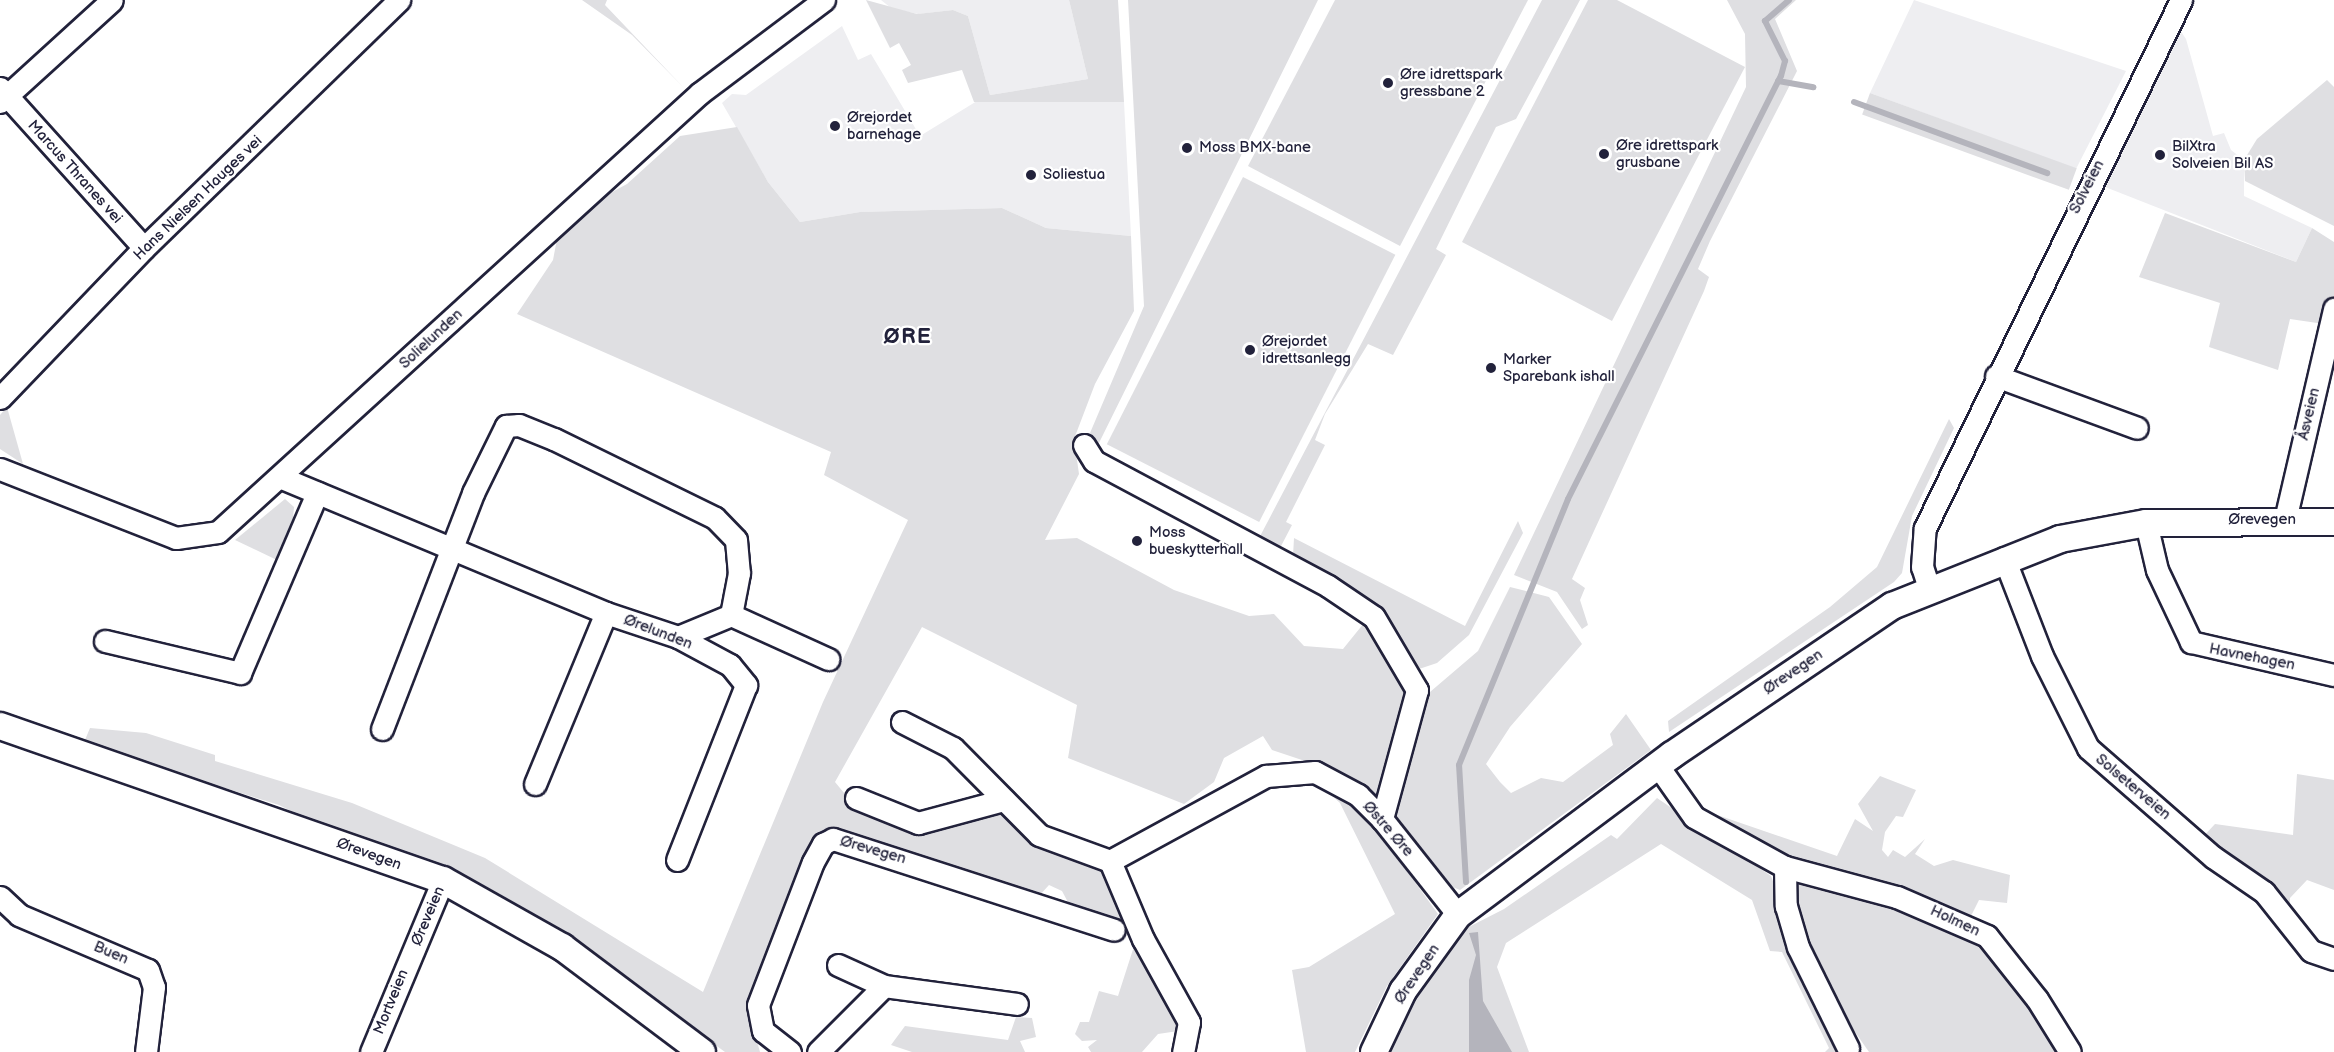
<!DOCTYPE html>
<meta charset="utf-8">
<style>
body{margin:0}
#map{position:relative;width:2334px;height:1052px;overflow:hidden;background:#fff;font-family:"Balsamiq Sans",sans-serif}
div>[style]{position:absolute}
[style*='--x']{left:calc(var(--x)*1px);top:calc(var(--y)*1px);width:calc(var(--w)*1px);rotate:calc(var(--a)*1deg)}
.built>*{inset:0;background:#eeeef1}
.green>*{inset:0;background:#dfdfe2;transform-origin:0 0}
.water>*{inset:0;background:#b4b4bc}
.stream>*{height:6px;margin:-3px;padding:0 3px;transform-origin:3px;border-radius:3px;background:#b4b4bc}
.roads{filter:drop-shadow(2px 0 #22223b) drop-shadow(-2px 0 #22223b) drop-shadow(0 2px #22223b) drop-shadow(0 -2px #22223b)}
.minor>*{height:21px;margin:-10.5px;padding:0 10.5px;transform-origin:10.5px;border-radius:10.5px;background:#fff}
.tertiary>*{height:26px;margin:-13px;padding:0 13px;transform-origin:13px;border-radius:13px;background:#fff}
.dots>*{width:16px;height:16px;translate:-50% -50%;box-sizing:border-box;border:3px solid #fff;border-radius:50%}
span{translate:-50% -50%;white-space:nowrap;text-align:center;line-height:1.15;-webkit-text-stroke:4.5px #fff;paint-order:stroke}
.poi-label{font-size:15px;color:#22223b}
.left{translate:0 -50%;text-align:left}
.street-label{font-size:15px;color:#22223b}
.district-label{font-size:21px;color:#22223b;font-weight:700;letter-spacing:1.5px}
</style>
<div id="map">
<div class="built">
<div style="clip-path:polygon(881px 0,1069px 0,1088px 79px,990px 95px,968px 16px,953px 10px,918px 14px,891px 8px)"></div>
<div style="clip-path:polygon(1914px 0,2126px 71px,2076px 169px,1870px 93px)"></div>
<div style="clip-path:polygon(842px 26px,858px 60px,871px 54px,920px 136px,977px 101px,1124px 102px,1131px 236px,1046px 228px,1002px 208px,860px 212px,800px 222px,768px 182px,722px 103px,732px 94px,746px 95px)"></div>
<div style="clip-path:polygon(2178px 27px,2186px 39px,2213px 136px,2224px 133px,2231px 150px,2244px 160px,2244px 196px,2312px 228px,2296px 262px,2100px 185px)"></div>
</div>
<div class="green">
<div style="clip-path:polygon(582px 0,607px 0,605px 5px,685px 89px,632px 35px)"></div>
<div style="clip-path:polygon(866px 0,917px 14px,953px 10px,968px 16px,990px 95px,1088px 79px,1069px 0,1118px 0,1124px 102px,974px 102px,962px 70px,908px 83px,902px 70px,911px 65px,899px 43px,890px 48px)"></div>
<div style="clip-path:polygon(1128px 0,1318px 0,1096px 449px,1090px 433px,1144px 306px)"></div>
<div style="clip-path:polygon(1335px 0,1528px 0,1400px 246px,1248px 166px)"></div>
<div style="clip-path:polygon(1542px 0,1580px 0,1516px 119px,1496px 127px,1436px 249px,1446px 255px,1393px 355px,1368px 344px,1325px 414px,1315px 440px,1325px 445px,1286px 522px,1292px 525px,1280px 548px,1258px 540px)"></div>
<div style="clip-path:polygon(1588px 0,1617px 0,1745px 67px,1612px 321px,1462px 242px)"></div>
<div style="clip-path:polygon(1727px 0,1796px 0,1775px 19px,1797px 71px,1710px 241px,1698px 269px,1709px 277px,1704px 291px,1572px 579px,1585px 588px,1580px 600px,1588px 625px,1582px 629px,1557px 592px,1514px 575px,1746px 87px,1745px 34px)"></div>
<div style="clip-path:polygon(2327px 80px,2334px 87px,2334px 226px,2245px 181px,2244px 160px,2257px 139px)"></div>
<div style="left:1870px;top:93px;width:220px;height:23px;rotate:20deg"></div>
<div style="clip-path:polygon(737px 127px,768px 182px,800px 222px,860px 212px,1002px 208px,1046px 228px,1131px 236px,1134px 311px,1095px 384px,1074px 439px,1079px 474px,1045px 540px,1077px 538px,1174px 590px,1249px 616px,1274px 614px,1304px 646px,1343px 649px,1364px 623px,1402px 678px,1407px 708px,1381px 795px,1374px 796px,1344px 774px,1272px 750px,1263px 736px,1224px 758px,1214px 782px,1184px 804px,1068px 758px,1077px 705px,922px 627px,835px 782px,854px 805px,897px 822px,1005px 811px,1101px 868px,1185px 1030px,1158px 1034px,1142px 1052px,1091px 1052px,1088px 1047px,1097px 1040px,1082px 1041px,1075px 1034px,1080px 1022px,1089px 1022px,1099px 991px,1118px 996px,1137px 937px,1071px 908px,1062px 891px,1049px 885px,1039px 896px,929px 857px,890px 850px,839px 830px,822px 831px,811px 846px,751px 1020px,760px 1052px,725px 1052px,584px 948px,475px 884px,362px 847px,279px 805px,212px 784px,185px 784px,171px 772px,85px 740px,90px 728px,146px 733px,215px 755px,215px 761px,352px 803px,485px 858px,703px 992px,823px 702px,908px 520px,824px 475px,831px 452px,517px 314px,553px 260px,557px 239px,601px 198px,627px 184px,680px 136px)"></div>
<div style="left:1243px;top:177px;width:171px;height:300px;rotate:27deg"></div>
<div style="clip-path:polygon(2165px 213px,2296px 262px,2312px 228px,2334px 242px,2334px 298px,2324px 324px,2290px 319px,2278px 370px,2209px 347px,2220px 303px,2139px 277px)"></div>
<div style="clip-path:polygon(7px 407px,23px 464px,0 449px,0 415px)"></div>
<div style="clip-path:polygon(1949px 419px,1954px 428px,1912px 516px,1902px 573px,1894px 582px,1669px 732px,1668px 721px,1830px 607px,1877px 567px)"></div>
<div style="clip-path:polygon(285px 499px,294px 507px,293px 518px,279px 561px,235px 540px)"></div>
<div style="clip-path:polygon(1518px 521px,1523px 533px,1469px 635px,1437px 663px,1419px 669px,1293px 556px,1294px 538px,1465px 626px)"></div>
<div style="clip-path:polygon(1510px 587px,1549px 597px,1582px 644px,1510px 727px,1486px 764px,1500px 782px,1511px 793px,1541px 778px,1563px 782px,1613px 745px,1610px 734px,1626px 714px,1651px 750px,1460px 890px,1448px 885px,1392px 818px,1396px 790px,1430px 692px,1478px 651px)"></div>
<div style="clip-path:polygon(2297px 774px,2334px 780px,2334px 890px,2307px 880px,2290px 898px,2290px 913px,2200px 840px,2215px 824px,2293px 835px)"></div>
<div style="clip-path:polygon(1880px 776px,1916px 790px,1903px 817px,1896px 816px,1885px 832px,1882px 850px,1888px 857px,1893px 850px,1905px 857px,1925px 839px,1915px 854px,1934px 866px,1953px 860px,2010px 875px,2007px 903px,1979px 900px,1971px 916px,1786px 859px,1697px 808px,1837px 856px,1855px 819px,1873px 831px,1858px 804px)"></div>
<div style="clip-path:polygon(1328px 792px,1357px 807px,1373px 824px,1438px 914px,1387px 986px,1355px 1052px,1306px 1052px,1292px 970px,1309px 967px,1395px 914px,1340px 803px)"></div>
<div style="clip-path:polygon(1657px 798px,1771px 876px,1837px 1052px,1825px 1052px,1829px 1048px,1782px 952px,1770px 951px,1752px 900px,1661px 844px,1506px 943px,1497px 967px,1529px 1052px,1385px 1052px,1404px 1009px,1461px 931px,1504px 909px,1611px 835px,1617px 839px)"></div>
<div style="clip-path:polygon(1797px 879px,1834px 883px,1974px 935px,1999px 962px,2061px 1052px,1869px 1052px,1830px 996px,1806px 946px,1794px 899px)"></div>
<div style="clip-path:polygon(1016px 1017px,1032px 1018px,1036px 1037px,1020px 1041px,1025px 1052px,912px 1052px,891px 1045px,905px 1026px,1008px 1040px)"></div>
</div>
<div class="water">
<div style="clip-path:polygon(1478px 932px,1483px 1001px,1512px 1052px,1469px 1052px,1469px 980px,1476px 955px,1469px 933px)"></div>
</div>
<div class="stream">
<div style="--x:1778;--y:81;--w:36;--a:10"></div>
<div style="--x:1854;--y:102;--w:206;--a:20.2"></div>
<div style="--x:1466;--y:882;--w:117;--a:-93.4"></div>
<div style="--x:1459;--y:765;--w:287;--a:-67.7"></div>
<div style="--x:1568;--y:499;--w:474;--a:-63.3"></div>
<div style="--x:1781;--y:76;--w:16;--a:-75"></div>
<div style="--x:1785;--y:61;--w:45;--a:-116.6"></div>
<div style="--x:1765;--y:21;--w:32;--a:-41"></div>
</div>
<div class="roads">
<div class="minor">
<div style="--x:0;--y:88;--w:215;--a:48"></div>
<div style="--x:0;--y:102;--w:151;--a:-42.3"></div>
<div style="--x:1996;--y:376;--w:150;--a:20.2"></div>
<div style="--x:0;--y:398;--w:208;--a:-46.2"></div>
<div style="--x:144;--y:248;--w:356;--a:-44.2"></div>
<div style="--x:1084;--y:445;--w:19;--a:58"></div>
<div style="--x:1094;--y:461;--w:265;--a:28.1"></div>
<div style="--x:1328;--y:586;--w:55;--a:34"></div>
<div style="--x:1374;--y:617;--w:85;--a:59.5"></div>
<div style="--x:1417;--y:690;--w:134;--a:105.2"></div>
<div style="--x:0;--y:469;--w:189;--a:21.4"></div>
<div style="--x:176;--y:538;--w:42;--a:-8.1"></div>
<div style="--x:218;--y:532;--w:652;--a:-42.33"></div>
<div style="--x:700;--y:93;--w:155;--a:-36.9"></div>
<div style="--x:282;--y:478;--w:351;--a:22.6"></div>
<div style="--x:606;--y:613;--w:76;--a:18.4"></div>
<div style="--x:678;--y:637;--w:59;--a:28.3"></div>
<div style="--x:730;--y:665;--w:26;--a:51"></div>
<div style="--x:746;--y:685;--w:188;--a:111.5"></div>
<div style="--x:2285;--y:520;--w:217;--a:-76.9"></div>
<div style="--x:2146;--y:523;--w:48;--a:76.8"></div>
<div style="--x:2157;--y:570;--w:80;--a:64.7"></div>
<div style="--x:2191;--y:642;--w:147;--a:13"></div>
<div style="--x:2004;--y:558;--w:105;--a:68.8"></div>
<div style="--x:2042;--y:656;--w:103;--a:63.4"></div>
<div style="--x:2088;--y:748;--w:166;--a:41.1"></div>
<div style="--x:2213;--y:857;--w:62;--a:34.5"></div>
<div style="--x:2264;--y:892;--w:75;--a:51.5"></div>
<div style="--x:2311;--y:951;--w:24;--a:19"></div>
<div style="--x:1929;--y:588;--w:22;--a:-108"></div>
<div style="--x:1922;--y:567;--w:39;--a:-86"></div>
<div style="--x:1925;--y:528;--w:587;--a:-64.13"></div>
<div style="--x:678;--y:637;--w:57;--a:-22.5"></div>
<div style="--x:731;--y:615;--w:107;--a:24.4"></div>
<div style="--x:105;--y:641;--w:139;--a:13.3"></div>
<div style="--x:240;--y:673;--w:196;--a:-66.8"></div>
<div style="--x:902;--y:722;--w:57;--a:27"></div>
<div style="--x:953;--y:748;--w:122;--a:45.3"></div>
<div style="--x:1039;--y:835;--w:76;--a:20.1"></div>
<div style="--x:1110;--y:861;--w:178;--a:-28.6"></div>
<div style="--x:1266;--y:776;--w:49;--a:-4.7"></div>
<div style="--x:1315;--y:772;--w:49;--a:28.1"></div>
<div style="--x:1358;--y:795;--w:34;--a:45"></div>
<div style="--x:1382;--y:819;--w:122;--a:51.6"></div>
<div style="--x:382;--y:729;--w:253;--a:-68.9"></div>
<div style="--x:473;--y:493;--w:75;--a:-63.8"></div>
<div style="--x:506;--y:426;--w:13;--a:-4"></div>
<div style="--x:519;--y:425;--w:38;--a:22"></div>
<div style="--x:554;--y:439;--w:179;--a:26.1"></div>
<div style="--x:715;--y:518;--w:30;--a:46"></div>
<div style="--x:736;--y:540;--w:33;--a:85"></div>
<div style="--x:739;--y:573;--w:43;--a:100.8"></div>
<div style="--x:1658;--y:766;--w:62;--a:54.8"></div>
<div style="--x:1694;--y:817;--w:104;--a:28.8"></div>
<div style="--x:1785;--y:867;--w:39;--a:89"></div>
<div style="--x:1786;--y:906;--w:43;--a:73.7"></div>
<div style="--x:1798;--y:947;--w:113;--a:63.7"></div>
<div style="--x:535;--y:784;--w:185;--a:-67.5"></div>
<div style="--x:856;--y:798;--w:67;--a:22"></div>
<div style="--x:918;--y:823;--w:89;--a:-15"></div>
<div style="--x:1110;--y:861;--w:85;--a:67.1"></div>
<div style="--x:1143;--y:939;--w:95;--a:61"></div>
<div style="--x:1189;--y:1022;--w:31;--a:101"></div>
<div style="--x:1785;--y:867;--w:116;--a:15"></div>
<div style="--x:1897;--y:897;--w:98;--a:23.4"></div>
<div style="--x:1987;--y:936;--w:80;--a:51.6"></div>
<div style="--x:2037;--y:999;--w:62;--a:58.1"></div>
<div style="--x:0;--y:897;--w:26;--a:43"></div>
<div style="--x:19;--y:915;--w:140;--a:23.1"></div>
<div style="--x:148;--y:970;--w:18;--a:71"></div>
<div style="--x:154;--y:987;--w:65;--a:97"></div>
<div style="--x:838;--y:965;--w:51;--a:24.5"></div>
<div style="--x:884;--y:986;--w:134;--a:7.7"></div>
<div style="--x:371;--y:1052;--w:186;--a:-67.3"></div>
<div style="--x:790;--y:1052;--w:34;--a:-142"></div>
<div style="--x:763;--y:1031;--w:26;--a:-101"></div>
<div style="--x:758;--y:1005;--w:153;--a:-69"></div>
<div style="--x:813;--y:862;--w:21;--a:-61"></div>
<div style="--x:823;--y:844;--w:11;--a:-27"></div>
<div style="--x:833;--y:839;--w:295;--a:17.9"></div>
<div style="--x:818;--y:1052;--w:93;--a:-45"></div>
</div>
<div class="tertiary">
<div style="--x:0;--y:726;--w:469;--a:19.2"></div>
<div style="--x:443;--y:880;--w:137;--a:29.4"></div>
<div style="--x:562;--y:947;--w:175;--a:36.9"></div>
<div style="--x:1374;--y:1052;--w:68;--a:-64.6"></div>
<div style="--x:1403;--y:991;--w:94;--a:-54.1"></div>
<div style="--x:1458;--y:915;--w:267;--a:-36.8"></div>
<div style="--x:1672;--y:755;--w:266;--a:-34.1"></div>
<div style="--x:1892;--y:606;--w:181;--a:-21.7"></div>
<div style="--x:2060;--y:539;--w:87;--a:-10.5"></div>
<div style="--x:2146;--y:523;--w:188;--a:-0.3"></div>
</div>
</div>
<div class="dots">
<div style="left:1388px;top:83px;background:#22223b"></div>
<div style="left:835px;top:126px;background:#22223b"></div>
<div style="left:1187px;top:148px;background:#22223b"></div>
<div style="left:1604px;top:154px;background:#22223b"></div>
<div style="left:2160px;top:155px;background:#22223b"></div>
<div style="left:1031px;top:175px;background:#22223b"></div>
<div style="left:1250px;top:350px;background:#22223b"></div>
<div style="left:1491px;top:368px;background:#22223b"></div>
<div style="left:1137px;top:541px;background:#22223b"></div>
</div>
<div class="poi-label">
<span class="left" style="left:1400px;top:83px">Øre idrettspark<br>gressbane 2</span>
<span class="left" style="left:847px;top:126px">Ørejordet<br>barnehage</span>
<span class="left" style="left:1616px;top:154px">Øre idrettspark<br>grusbane</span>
<span class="left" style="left:2172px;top:155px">BilXtra<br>Solveien Bil AS</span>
<span class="left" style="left:1199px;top:148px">Moss BMX-bane</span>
<span class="left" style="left:1043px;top:175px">Soliestua</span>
<span class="left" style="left:1262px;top:350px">Ørejordet<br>idrettsanlegg</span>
<span class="left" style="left:1503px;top:368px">Marker<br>Sparebank ishall</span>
<span class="left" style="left:1149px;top:541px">Moss<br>bueskytterhall</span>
</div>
<div class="street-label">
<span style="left:75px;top:172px;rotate:48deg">Marcus Thranes vei</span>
<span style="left:2087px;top:187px;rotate:-63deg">Solveien</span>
<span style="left:198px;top:198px;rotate:-44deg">Hans Nielsen Hauges vei</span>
<span style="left:431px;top:339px;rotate:-43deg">Solielunden</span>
<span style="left:2309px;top:414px;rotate:-77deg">Åsveien</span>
<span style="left:2262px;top:520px">Ørevegen</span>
<span style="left:658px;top:632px;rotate:21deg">Ørelunden</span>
<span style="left:2252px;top:657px;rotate:11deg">Havnehagen</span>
<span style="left:1793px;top:672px;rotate:-34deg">Ørevegen</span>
<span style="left:2133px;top:787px;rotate:40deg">Solseterveien</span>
<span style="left:1388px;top:829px;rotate:49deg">Østre Øre</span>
<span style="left:873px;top:850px;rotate:16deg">Ørevegen</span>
<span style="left:369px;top:854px;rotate:20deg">Ørevegen</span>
<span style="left:428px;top:916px;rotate:-67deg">Øreveien</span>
<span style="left:1955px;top:921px;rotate:25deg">Holmen</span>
<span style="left:111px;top:953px;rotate:23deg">Buen</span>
<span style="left:1417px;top:974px;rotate:-56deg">Ørevegen</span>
<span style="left:391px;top:1002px;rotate:-68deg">Mortveien</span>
</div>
<div class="district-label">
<span style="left:908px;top:337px">ØRE</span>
</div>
</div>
